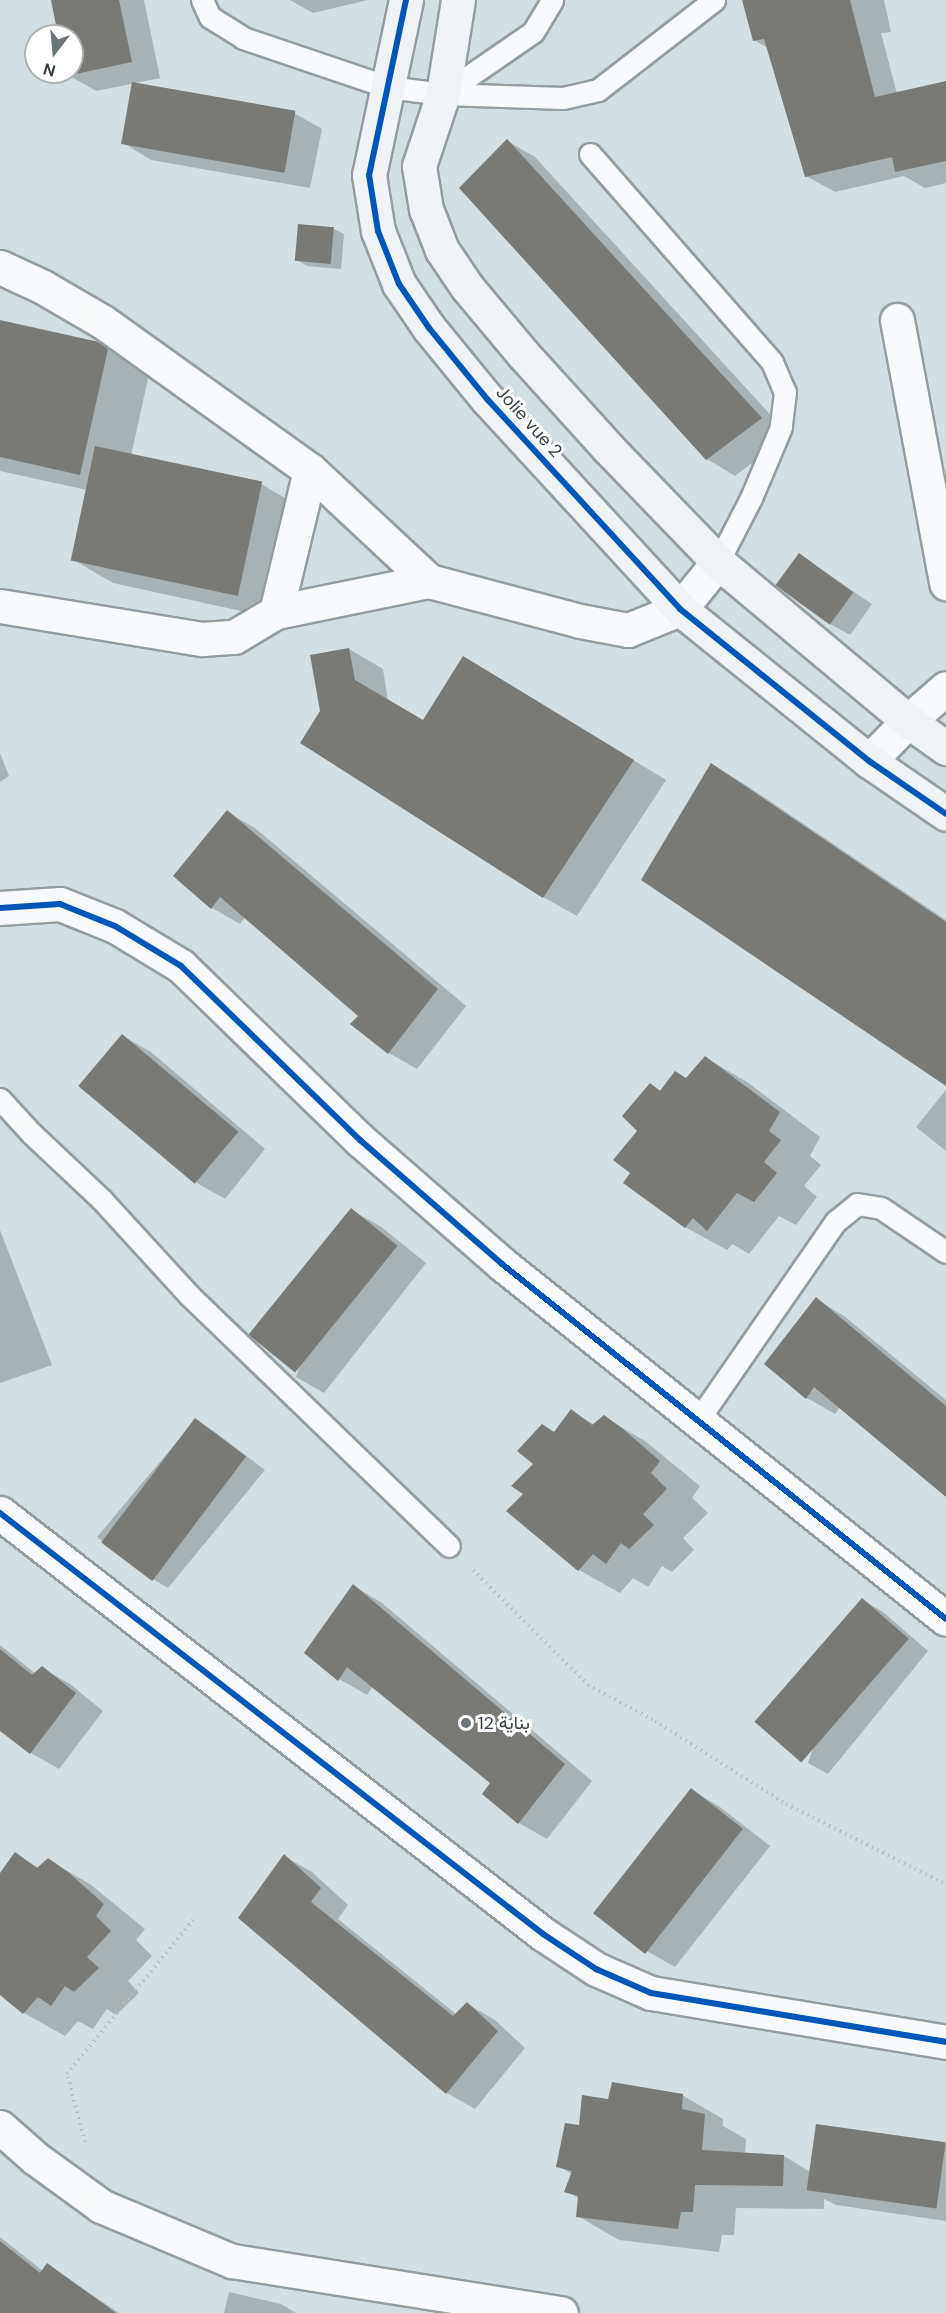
<!DOCTYPE html>
<meta charset="utf-8">
<style>
body{margin:0}
#map{position:relative;width:946px;height:2313px;overflow:hidden;background:#d3dfe2;font-family:"DM Sans",Vazirmatn,sans-serif}
div>[style]{position:absolute}
[style*='--x']{left:calc(var(--x)*1px);top:calc(var(--y)*1px);width:calc(var(--w)*1px);rotate:calc(var(--a)*1deg)}
.shadow>*{inset:0;background:#0003}
.building>*{inset:0;background:#797a76;transform-origin:0 0}
.path>*{height:4px;margin-top:-2px;transform-origin:0;background:repeating-linear-gradient(90deg,#b9bebf 0 1.5px,transparent 0 6px)}
.roads{filter:drop-shadow(2px 0 #949d9f) drop-shadow(-2px 0 #949d9f) drop-shadow(0 2px #949d9f) drop-shadow(0 -2px #949d9f)}
.lane>*{height:21px;margin:-10.5px;padding:0 10.5px;transform-origin:10.5px;border-radius:10.5px;background:#f8fafb}
.street>*{height:33px;margin:-16.5px;padding:0 16.5px;transform-origin:16.5px;border-radius:16.5px;background:#f8fafb}
.secondary>*{height:33px;margin:-16.5px;padding:0 16.5px;transform-origin:16.5px;border-radius:16.5px;background:#eff3f5}
.cycleway>*{height:6px;margin:-3px;padding:0 3px;transform-origin:3px;border-radius:3px;background:#0057b8}
.dots>*{width:16px;height:16px;translate:-50% -50%;box-sizing:border-box;border:3px solid #fff;border-radius:50%}
span{translate:-50% -50%;white-space:nowrap;text-align:center;line-height:1.15;-webkit-text-stroke:6px #fff;paint-order:stroke}
.street-label{font-size:18px;color:#353e40}
.poi-label{font-size:18px;color:#353e40}
.left{translate:0 -50%;text-align:left}
.north{position:absolute;left:24px;top:24px;width:60px;height:60px;box-sizing:border-box;background:#fff;border:2px solid #aeb2b3;border-radius:50%;rotate:196deg;font-size:16px;font-weight:700;line-height:24px;text-align:center;color:#353e40}
.north::after{content:'';display:block;margin:auto;width:21px;height:27px;background:#6c7679;clip-path:polygon(50% 0,100% 100%,50% 72%,0 100%)}
</style>
<div id="map">
<div class="shadow">
<div style="clip-path:polygon(53px 0,144px 0,160px 78px,96px 91px,68px 75px,67px 72px,72px 72px,72px 36px,60px 36px)"></div>
<div style="clip-path:polygon(290px 0,368px 0,313px 13px)"></div>
<div style="clip-path:polygon(744px 0,884px 0,891px 32px,881px 33px,897px 94px,946px 83px,946px 183px,925px 188px,904px 176px,835px 192px,806px 176px,768px 48px,754px 40px)"></div>
<div style="clip-path:polygon(294px 113px,322px 129px,310px 188px,151px 160px,123px 143px)"></div>
<div style="clip-path:polygon(507px 141px,535px 157px,789px 435px,735px 476px,707px 459px)"></div>
<div style="clip-path:polygon(334px 229px,344px 234px,341px 269px,307px 266px,297px 260px)"></div>
<div style="clip-path:polygon(0 322px,99px 344px,149px 374px,131px 456px,261px 484px,302px 508px,278px 619px,113px 583px,72px 559px,87px 490px,0 471px)"></div>
<div style="clip-path:polygon(800px 555px,872px 604px,850px 635px,830px 624px)"></div>
<div style="clip-path:polygon(349px 649px,383px 669px,388px 701px,423px 721px,497px 677px,666px 780px,577px 916px,543px 897px,321px 711px)"></div>
<div style="clip-path:polygon(0 753px,9px 776px,0 782px)"></div>
<div style="clip-path:polygon(712px 765px,746px 785px,946px 920px,946px 1067px)"></div>
<div style="clip-path:polygon(227px 812px,255px 828px,466px 1006px,417px 1069px,389px 1053px,360px 1016px,245px 917px,240px 924px,212px 908px,175px 876px)"></div>
<div style="clip-path:polygon(123px 1036px,151px 1052px,265px 1149px,225px 1199px,197px 1183px)"></div>
<div style="clip-path:polygon(706px 1058px,747px 1082px,820px 1137px,810px 1156px,821px 1165px,804px 1186px,817px 1197px,796px 1225px,779px 1216px,749px 1254px,732px 1244px,727px 1250px,685px 1227px,632px 1172px,650px 1085px,662px 1091px,686px 1080px)"></div>
<div style="clip-path:polygon(946px 1090px,946px 1151px,916px 1127px)"></div>
<div style="clip-path:polygon(351px 1210px,380px 1226px,426px 1263px,324px 1393px,296px 1377px)"></div>
<div style="clip-path:polygon(0 1230px,52px 1365px,0 1383px)"></div>
<div style="clip-path:polygon(816px 1299px,844px 1316px,946px 1400px,946px 1495px,840px 1407px,835px 1414px,807px 1398px,766px 1364px)"></div>
<div style="clip-path:polygon(571px 1411px,595px 1425px,604px 1417px,645px 1441px,700px 1486px,692px 1498px,708px 1513px,683px 1538px,694px 1550px,672px 1572px,662px 1566px,648px 1587px,633px 1578px,620px 1593px,579px 1570px,525px 1494px,535px 1464px)"></div>
<div style="clip-path:polygon(195px 1420px,215px 1432px,265px 1470px,168px 1588px,148px 1576px,97px 1537px)"></div>
<div style="clip-path:polygon(354px 1586px,382px 1603px,592px 1781px,547px 1839px,519px 1823px,484px 1794px,492px 1782px,373px 1686px,367px 1695px,339px 1679px)"></div>
<div style="clip-path:polygon(863px 1600px,883px 1612px,928px 1651px,828px 1774px,808px 1763px)"></div>
<div style="clip-path:polygon(0 1645px,36px 1674px,42px 1668px,70px 1684px,103px 1711px,59px 1769px,31px 1753px,0 1729px)"></div>
<div style="clip-path:polygon(692px 1790px,720px 1807px,770px 1846px,675px 1967px,647px 1951px,597px 1914px)"></div>
<div style="clip-path:polygon(15px 1854px,39px 1868px,48px 1860px,90px 1884px,145px 1929px,136px 1940px,152px 1956px,128px 1981px,139px 1993px,116px 2015px,107px 2009px,93px 2029px,78px 2021px,65px 2036px,24px 2013px,0 1993px,0 1876px)"></div>
<div style="clip-path:polygon(284px 1856px,312px 1872px,348px 1905px,338px 1919px,456px 2014px,467px 2004px,495px 2020px,525px 2048px,475px 2109px,447px 2093px,240px 1917px)"></div>
<div style="clip-path:polygon(682px 2095px,723px 2119px,723px 2126px,746px 2139px,745px 2154px,784px 2156px,810px 2172px,946px 2144px,946px 2221px,836px 2205px,824px 2199px,824px 2209px,736px 2208px,734px 2235px,722px 2235px,719px 2252px,619px 2240px,578px 2216px,580px 2199px,566px 2191px,572px 2174px,558px 2166px,580px 2126px,609px 2101px)"></div>
<div style="clip-path:polygon(0 2237px,43px 2271px,48px 2265px,119px 2313px,0 2313px)"></div>
<div style="clip-path:polygon(229px 2292px,281px 2304px,296px 2313px,224px 2313px)"></div>
</div>
<div class="building">
<div style="clip-path:polygon(51px 0,119px 0,132px 62px,66px 76px,66px 72px,72px 72px,72px 36px,58px 36px)"></div>
<div style="clip-path:polygon(742px 0,850px 0,875px 97px,946px 81px,946px 161px,895px 172px,892px 157px,805px 177px,764px 39px,753px 41px)"></div>
<div style="left:132px;top:82px;width:166px;height:63px;rotate:10deg"></div>
<div style="clip-path:polygon(507px 139px,696px 346px,762px 418px,706px 460px,459px 188px)"></div>
<div style="left:298px;top:224px;width:36px;height:37px;rotate:5deg"></div>
<div style="clip-path:polygon(0 320px,99px 342px,108px 349px,80px 475px,0 457px)"></div>
<div style="left:95px;top:446px;width:171px;height:117px;rotate:12deg"></div>
<div style="left:799px;top:553px;width:67px;height:40px;rotate:36deg"></div>
<div style="clip-path:polygon(349px 648px,355px 680px,423px 720px,463px 656px,634px 760px,543px 898px,300px 743px,320px 711px,310px 655px)"></div>
<div style="clip-path:polygon(711px 763px,946px 922px,946px 1086px,641px 880px)"></div>
<div style="clip-path:polygon(227px 810px,438px 989px,388px 1054px,350px 1024px,358px 1016px,220px 897px,211px 909px,173px 876px)"></div>
<div style="left:122px;top:1034px;width:152px;height:68px;rotate:40deg"></div>
<div style="clip-path:polygon(705px 1056px,780px 1112px,769px 1131px,781px 1140px,764px 1162px,777px 1173px,754px 1202px,737px 1193px,707px 1231px,693px 1218px,685px 1228px,623px 1183px,630px 1173px,613px 1160px,637px 1131px,622px 1116px,650px 1083px,660px 1091px,675px 1071px,686px 1078px)"></div>
<div style="left:351px;top:1208px;width:60px;height:163px;rotate:39deg"></div>
<div style="clip-path:polygon(816px 1297px,946px 1406px,946px 1497px,814px 1387px,806px 1399px,764px 1364px)"></div>
<div style="clip-path:polygon(571px 1409px,592px 1425px,604px 1415px,623px 1429px,660px 1461px,651px 1473px,667px 1489px,643px 1514px,654px 1525px,629px 1549px,621px 1543px,606px 1564px,593px 1554px,578px 1571px,506px 1511px,523px 1494px,511px 1486px,533px 1464px,517px 1451px,542px 1424px,554px 1432px)"></div>
<div style="left:195px;top:1418px;width:64px;height:156px;rotate:37deg"></div>
<div style="clip-path:polygon(353px 1584px,565px 1764px,518px 1824px,482px 1794px,490px 1783px,347px 1667px,338px 1681px,304px 1653px)"></div>
<div style="left:862px;top:1598px;width:62px;height:164px;rotate:41deg"></div>
<div style="clip-path:polygon(0 1649px,32px 1675px,42px 1666px,76px 1693px,30px 1754px,0 1731px)"></div>
<div style="left:691px;top:1788px;width:66px;height:159px;rotate:38deg"></div>
<div style="clip-path:polygon(15px 1852px,37px 1868px,48px 1858px,68px 1872px,104px 1904px,96px 1916px,111px 1931px,87px 1957px,99px 1968px,74px 1992px,65px 1986px,51px 2006px,38px 1997px,23px 2014px,0 1995px,0 1873px)"></div>
<div style="clip-path:polygon(284px 1854px,321px 1888px,311px 1902px,453px 2016px,467px 2002px,498px 2031px,446px 2094px,238px 1918px)"></div>
<div style="clip-path:polygon(612px 2082px,683px 2094px,682px 2109px,705px 2114px,702px 2150px,784px 2155px,783px 2186px,695px 2185px,693px 2212px,681px 2212px,678px 2229px,576px 2217px,578px 2196px,564px 2192px,572px 2171px,556px 2167px,565px 2123px,579px 2125px,582px 2095px,608px 2099px)"></div>
<div style="left:816px;top:2124px;width:131px;height:67px;rotate:8deg"></div>
<div style="clip-path:polygon(0 2241px,40px 2273px,47px 2263px,116px 2313px,0 2313px)"></div>
</div>
<div class="path">
<div style="--x:473;--y:1570;--w:163;--a:45"></div>
<div style="--x:588;--y:1685;--w:76;--a:28.2"></div>
<div style="--x:655;--y:1721;--w:155;--a:32.4"></div>
<div style="--x:786;--y:1804;--w:179;--a:26.6"></div>
<div style="--x:85;--y:2142;--w:70;--a:-104.8"></div>
<div style="--x:67;--y:2074;--w:199;--a:-50.7"></div>
</div>
<div class="roads">
<div class="lane">
<div style="--x:202;--y:0;--w:19;--a:65"></div>
<div style="--x:210;--y:17;--w:39;--a:32"></div>
<div style="--x:243;--y:38;--w:153;--a:18.7"></div>
<div style="--x:388;--y:87;--w:55;--a:7.3"></div>
<div style="--x:443;--y:94;--w:120;--a:1.9"></div>
<div style="--x:563;--y:98;--w:36;--a:-13"></div>
<div style="--x:598;--y:90;--w:147;--a:-37.8"></div>
<div style="--x:443;--y:94;--w:109;--a:-34.6"></div>
<div style="--x:533;--y:32;--w:37;--a:-59"></div>
<div style="--x:590;--y:154;--w:276;--a:48.8"></div>
<div style="--x:772;--y:362;--w:33;--a:67"></div>
<div style="--x:785;--y:392;--w:35;--a:97"></div>
<div style="--x:781;--y:427;--w:77;--a:112.9"></div>
<div style="--x:751;--y:498;--w:72;--a:117.3"></div>
<div style="--x:0;--y:1099;--w:46;--a:47.6"></div>
<div style="--x:31;--y:1133;--w:98;--a:43.3"></div>
<div style="--x:102;--y:1200;--w:129;--a:47.5"></div>
<div style="--x:189;--y:1295;--w:361;--a:44"></div>
<div style="--x:698;--y:1420;--w:241;--a:-55.3"></div>
<div style="--x:835;--y:1222;--w:28;--a:-39"></div>
<div style="--x:857;--y:1204;--w:24;--a:9"></div>
<div style="--x:881;--y:1208;--w:78;--a:34.1"></div>
</div>
<div class="street">
<div style="--x:0;--y:267;--w:47;--a:24.9"></div>
<div style="--x:43;--y:287;--w:69;--a:30.3"></div>
<div style="--x:103;--y:322;--w:254;--a:35.6"></div>
<div style="--x:897;--y:320;--w:268;--a:79.4"></div>
<div style="--x:0;--y:606;--w:205;--a:9.3"></div>
<div style="--x:202;--y:639;--w:32;--a:-4"></div>
<div style="--x:234;--y:637;--w:49;--a:-30.8"></div>
<div style="--x:276;--y:612;--w:156;--a:-11.5"></div>
<div style="--x:429;--y:581;--w:156;--a:14.8"></div>
<div style="--x:580;--y:621;--w:49;--a:10.6"></div>
<div style="--x:628;--y:630;--w:56;--a:-22"></div>
<div style="--x:680;--y:609;--w:60;--a:-51"></div>
<div style="--x:276;--y:612;--w:146;--a:-76.5"></div>
<div style="--x:310;--y:470;--w:163;--a:43"></div>
<div style="--x:869;--y:761;--w:56;--a:-45.7"></div>
<div style="--x:908;--y:721;--w:50;--a:-41"></div>
<div style="--x:0;--y:908;--w:60;--a:-3.8"></div>
<div style="--x:60;--y:904;--w:59;--a:21.8"></div>
<div style="--x:115;--y:926;--w:77;--a:31.2"></div>
<div style="--x:181;--y:966;--w:250;--a:44.2"></div>
<div style="--x:360;--y:1140;--w:189;--a:41.1"></div>
<div style="--x:502;--y:1264;--w:568;--a:38.64"></div>
<div style="--x:0;--y:1513;--w:687;--a:37.79"></div>
<div style="--x:543;--y:1934;--w:64;--a:33.4"></div>
<div style="--x:596;--y:1969;--w:60;--a:23.6"></div>
<div style="--x:651;--y:1993;--w:299;--a:9.4"></div>
<div style="--x:0;--y:2127;--w:47;--a:41.5"></div>
<div style="--x:35;--y:2158;--w:82;--a:36"></div>
<div style="--x:101;--y:2206;--w:142;--a:22.8"></div>
<div style="--x:232;--y:2261;--w:333;--a:9"></div>
</div>
<div class="secondary">
<div style="--x:406;--y:0;--w:179;--a:101.9"></div>
<div style="--x:369;--y:175;--w:57;--a:80.9"></div>
<div style="--x:378;--y:231;--w:57;--a:68.4"></div>
<div style="--x:399;--y:284;--w:53;--a:55.7"></div>
<div style="--x:429;--y:328;--w:93;--a:50.7"></div>
<div style="--x:488;--y:400;--w:284;--a:47.4"></div>
<div style="--x:680;--y:609;--w:243;--a:38.8"></div>
<div style="--x:869;--y:761;--w:93;--a:34.5"></div>
<div style="--x:458;--y:0;--w:95;--a:99.1"></div>
<div style="--x:443;--y:94;--w:76;--a:108.4"></div>
<div style="--x:419;--y:166;--w:44;--a:80.8"></div>
<div style="--x:426;--y:209;--w:44;--a:68.7"></div>
<div style="--x:442;--y:250;--w:45;--a:56"></div>
<div style="--x:467;--y:287;--w:87;--a:50.1"></div>
<div style="--x:523;--y:354;--w:128;--a:47.8"></div>
<div style="--x:609;--y:449;--w:157;--a:46"></div>
<div style="--x:718;--y:562;--w:248;--a:39.9"></div>
<div style="--x:908;--y:721;--w:47;--a:35.4"></div>
</div>
</div>
<div class="cycleway">
<div style="--x:406;--y:0;--w:179;--a:101.9"></div>
<div style="--x:369;--y:175;--w:57;--a:80.9"></div>
<div style="--x:378;--y:231;--w:57;--a:68.4"></div>
<div style="--x:399;--y:284;--w:53;--a:55.7"></div>
<div style="--x:429;--y:328;--w:93;--a:50.7"></div>
<div style="--x:488;--y:400;--w:284;--a:47.4"></div>
<div style="--x:680;--y:609;--w:243;--a:38.8"></div>
<div style="--x:869;--y:761;--w:93;--a:34.5"></div>
<div style="--x:0;--y:908;--w:60;--a:-3.8"></div>
<div style="--x:60;--y:904;--w:59;--a:21.8"></div>
<div style="--x:115;--y:926;--w:77;--a:31.2"></div>
<div style="--x:181;--y:966;--w:250;--a:44.2"></div>
<div style="--x:360;--y:1140;--w:189;--a:41.1"></div>
<div style="--x:502;--y:1264;--w:568;--a:38.64"></div>
<div style="--x:0;--y:1513;--w:687;--a:37.79"></div>
<div style="--x:543;--y:1934;--w:64;--a:33.4"></div>
<div style="--x:596;--y:1969;--w:60;--a:23.6"></div>
<div style="--x:651;--y:1993;--w:299;--a:9.4"></div>
</div>
<div class="dots">
<div style="left:466px;top:1723px;background:#6c7679"></div>
</div>
<div class="street-label">
<span style="left:529px;top:422px;rotate:48deg">Jolie vue 2</span>
</div>
<div class="poi-label">
<span class="left" style="left:478px;top:1723px">بناية 12</span>
</div>
<div class="north">N</div>
</div>
